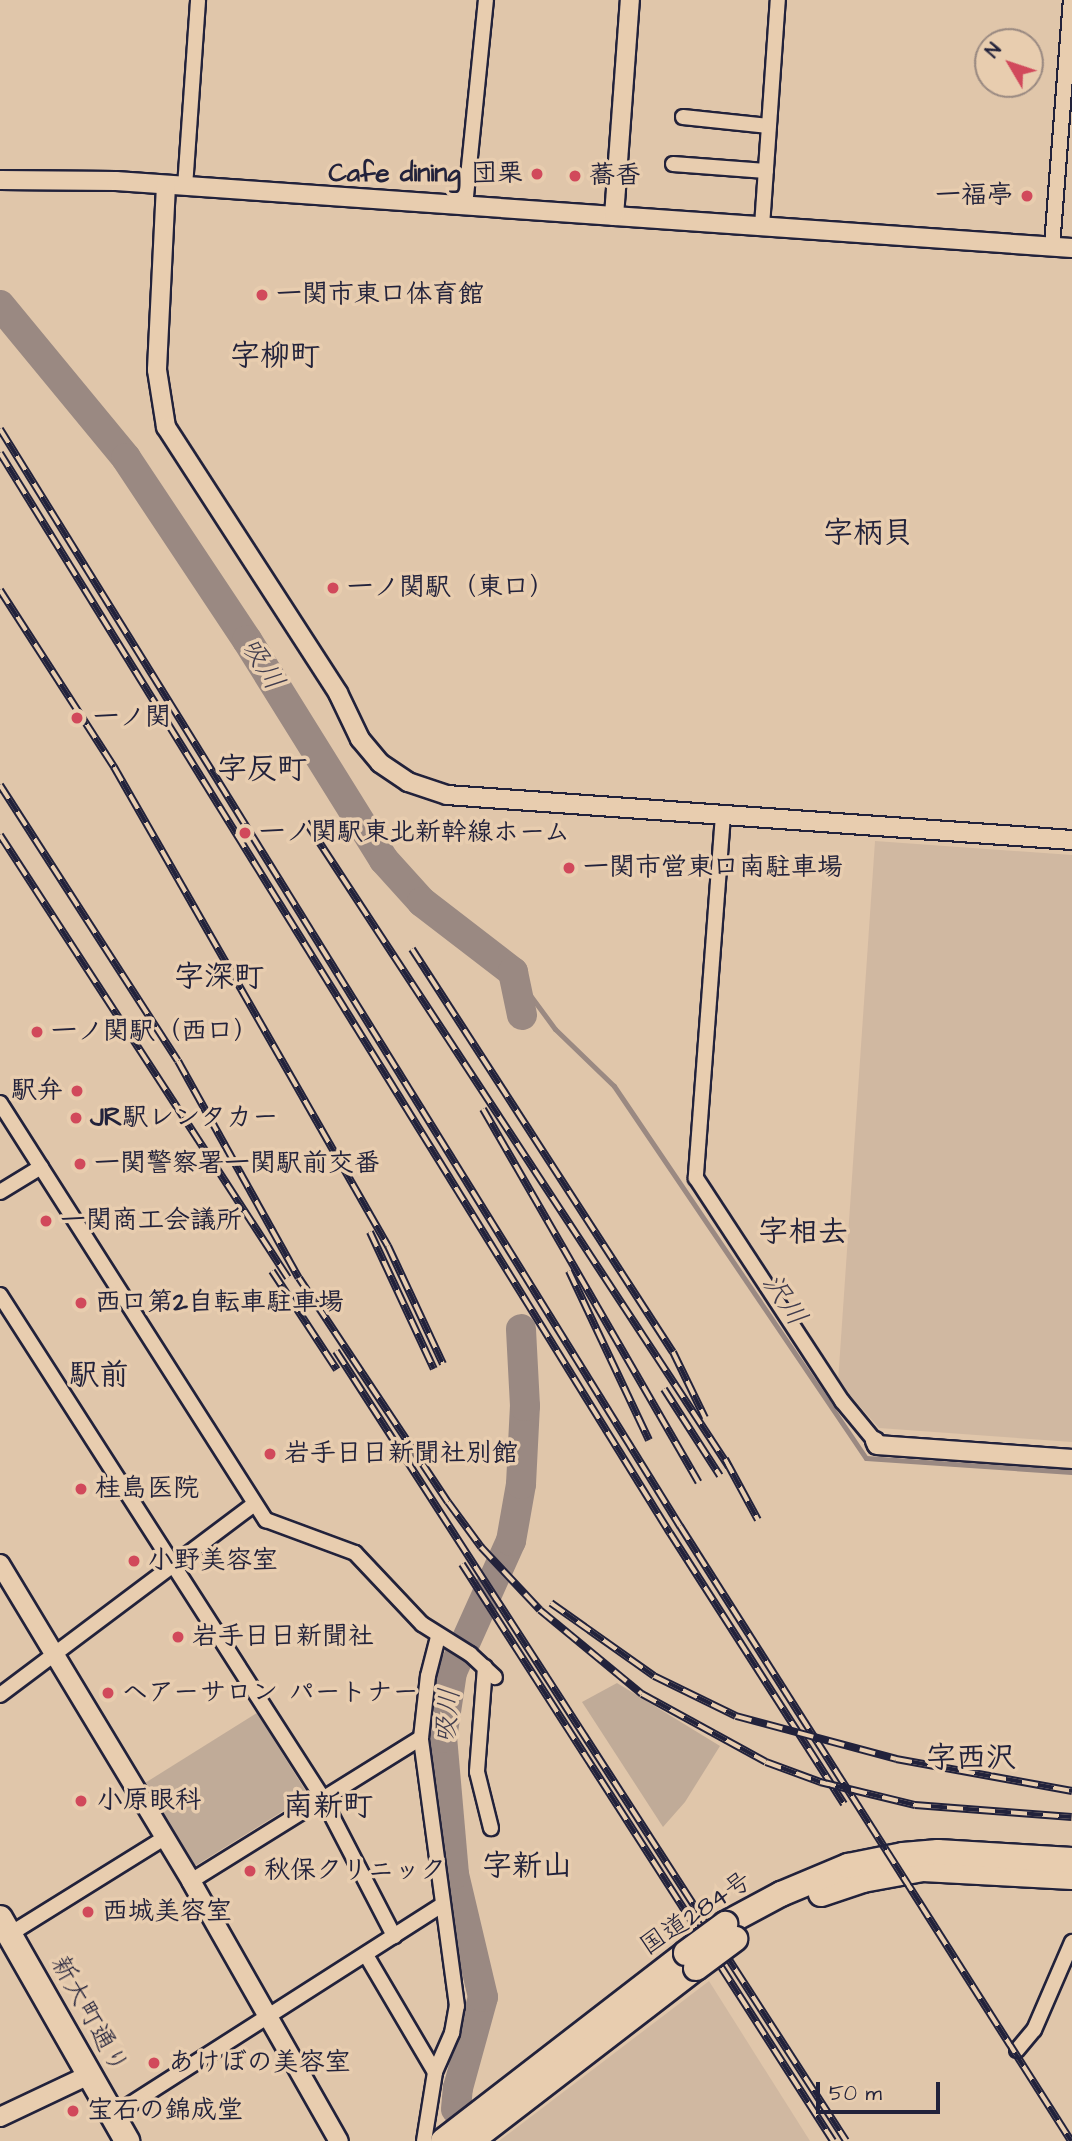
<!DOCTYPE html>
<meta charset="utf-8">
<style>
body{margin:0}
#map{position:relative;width:1072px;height:2141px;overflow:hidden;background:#e0c6aa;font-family:"Architects Daughter","Klee One",sans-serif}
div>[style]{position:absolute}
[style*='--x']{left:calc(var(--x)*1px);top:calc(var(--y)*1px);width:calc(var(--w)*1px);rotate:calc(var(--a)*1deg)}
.built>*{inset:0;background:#d0b8a1}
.green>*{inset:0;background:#c0ab98;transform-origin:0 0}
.stream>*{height:5px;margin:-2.5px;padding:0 2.5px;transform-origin:2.5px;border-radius:2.5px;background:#9a8982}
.river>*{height:30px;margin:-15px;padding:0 15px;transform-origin:15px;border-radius:15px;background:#9a8982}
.roads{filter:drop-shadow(2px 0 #22223b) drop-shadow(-2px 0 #22223b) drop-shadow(0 2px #22223b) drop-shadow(0 -2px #22223b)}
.minor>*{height:14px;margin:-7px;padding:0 7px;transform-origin:7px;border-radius:7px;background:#e8cdaf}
.tertiary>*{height:18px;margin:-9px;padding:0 9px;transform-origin:9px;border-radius:9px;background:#e8cdaf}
.trunk>*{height:24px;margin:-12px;padding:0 12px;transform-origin:12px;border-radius:12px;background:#e8cdaf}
.rail>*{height:8px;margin-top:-4px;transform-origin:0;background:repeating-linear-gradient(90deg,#e8cdaf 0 16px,#22223b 0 32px);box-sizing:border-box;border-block:2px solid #22223b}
.bridges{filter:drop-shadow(2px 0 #22223b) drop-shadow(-2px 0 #22223b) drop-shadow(0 2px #22223b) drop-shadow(0 -2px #22223b)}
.trunk-bridge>*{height:24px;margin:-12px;padding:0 12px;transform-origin:12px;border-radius:12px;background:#e8cdaf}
.dots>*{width:19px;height:19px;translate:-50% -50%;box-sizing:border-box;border:4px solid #e8cdaf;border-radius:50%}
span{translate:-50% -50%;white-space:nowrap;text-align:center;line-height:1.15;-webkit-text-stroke:7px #e8cdaf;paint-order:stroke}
.poi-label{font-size:26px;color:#22223b;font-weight:700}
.right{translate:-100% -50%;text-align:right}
.left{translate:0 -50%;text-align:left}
.street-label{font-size:26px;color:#22223b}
.water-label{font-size:28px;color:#403c4d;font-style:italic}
.quarter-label{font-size:30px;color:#22223b;font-weight:700}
.north{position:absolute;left:974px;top:28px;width:70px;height:70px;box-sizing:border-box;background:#e8cdaf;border:2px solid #998981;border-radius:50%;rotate:309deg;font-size:19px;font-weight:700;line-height:28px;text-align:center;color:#22223b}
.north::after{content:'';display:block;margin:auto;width:24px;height:32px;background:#d1495b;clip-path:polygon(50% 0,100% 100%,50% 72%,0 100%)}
.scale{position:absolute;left:816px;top:2082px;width:124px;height:32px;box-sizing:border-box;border:4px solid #22223b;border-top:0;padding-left:9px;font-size:21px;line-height:24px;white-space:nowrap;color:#22223b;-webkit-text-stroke:5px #e8cdaf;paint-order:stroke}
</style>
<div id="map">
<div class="built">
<div style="clip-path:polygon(875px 841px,1072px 855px,1072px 1442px,879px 1428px,838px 1382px)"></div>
<div style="clip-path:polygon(709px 1981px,810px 2141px,499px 2141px)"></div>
</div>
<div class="green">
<div style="clip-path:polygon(617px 1683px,720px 1746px,685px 1802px,663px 1827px,582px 1702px)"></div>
<div style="left:257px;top:1713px;width:97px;height:136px;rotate:58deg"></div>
</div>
<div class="stream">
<div style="--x:513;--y:972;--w:71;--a:53.6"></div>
<div style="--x:555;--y:1029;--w:82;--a:44"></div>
<div style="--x:614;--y:1086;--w:449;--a:55.9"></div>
<div style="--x:866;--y:1458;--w:206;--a:3.9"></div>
</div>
<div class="river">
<div style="--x:0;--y:305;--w:198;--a:50.5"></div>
<div style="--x:126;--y:458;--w:219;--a:56.4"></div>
<div style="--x:247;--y:640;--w:259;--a:58.1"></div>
<div style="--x:384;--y:860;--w:57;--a:47.9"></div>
<div style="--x:422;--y:902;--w:115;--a:37.6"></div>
<div style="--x:513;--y:972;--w:44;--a:78.2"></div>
<div style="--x:456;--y:2109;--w:21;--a:-85"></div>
<div style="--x:458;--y:2088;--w:94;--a:-74.6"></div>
<div style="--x:483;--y:1997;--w:126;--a:-103.3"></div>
<div style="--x:454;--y:1874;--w:137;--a:-95"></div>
<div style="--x:442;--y:1738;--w:67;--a:-81.4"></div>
<div style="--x:452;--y:1672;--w:144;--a:-65.8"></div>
<div style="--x:511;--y:1541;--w:58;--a:-80"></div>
<div style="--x:521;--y:1484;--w:78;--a:-87.1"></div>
<div style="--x:525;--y:1406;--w:77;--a:-93"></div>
</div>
<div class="roads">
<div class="minor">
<div style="--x:683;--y:117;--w:86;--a:6"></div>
<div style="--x:673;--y:164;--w:93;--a:4.3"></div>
<div style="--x:185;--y:187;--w:187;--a:-86"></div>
<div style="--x:465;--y:206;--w:207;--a:-84.2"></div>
<div style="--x:762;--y:226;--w:227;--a:-86"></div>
<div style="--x:1052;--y:246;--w:247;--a:-85.6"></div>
<div style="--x:723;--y:815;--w:364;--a:94.3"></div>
<div style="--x:696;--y:1178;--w:267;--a:56.8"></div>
<div style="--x:842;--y:1401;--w:52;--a:50.5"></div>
<div style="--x:0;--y:1103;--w:495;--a:57.5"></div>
<div style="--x:266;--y:1520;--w:95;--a:20.3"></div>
<div style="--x:355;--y:1553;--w:98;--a:46.7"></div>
<div style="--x:422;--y:1624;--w:57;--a:32"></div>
<div style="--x:470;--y:1654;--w:34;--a:43"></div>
<div style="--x:0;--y:1192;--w:48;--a:-31.4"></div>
<div style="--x:0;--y:1295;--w:596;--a:57.32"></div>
<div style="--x:322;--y:1797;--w:157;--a:62.6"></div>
<div style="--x:485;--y:1667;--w:105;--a:94.4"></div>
<div style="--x:477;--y:1772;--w:58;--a:76"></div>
<div style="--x:0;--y:1695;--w:318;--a:-36.9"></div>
<div style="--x:191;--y:1881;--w:271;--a:-31.9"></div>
<div style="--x:10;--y:1934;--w:181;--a:-31.9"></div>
<div style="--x:366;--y:1955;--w:136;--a:59.5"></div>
<div style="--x:1017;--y:2050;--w:26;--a:-50"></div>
<div style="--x:1034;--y:2030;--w:96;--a:-66.6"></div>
<div style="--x:112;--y:2116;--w:390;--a:-32.6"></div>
<div style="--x:424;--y:2141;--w:70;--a:-80.9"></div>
<div style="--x:435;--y:2072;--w:43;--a:-66.4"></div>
<div style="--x:452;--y:2033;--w:27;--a:-80"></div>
<div style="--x:457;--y:2006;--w:270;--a:-97.7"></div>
<div style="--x:421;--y:1738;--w:62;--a:-83.6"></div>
<div style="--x:428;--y:1676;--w:40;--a:-75.6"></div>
</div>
<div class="tertiary">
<div style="--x:0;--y:180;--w:116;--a:0.5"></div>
<div style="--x:116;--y:181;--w:958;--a:4.01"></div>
<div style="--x:166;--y:185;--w:185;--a:92.8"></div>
<div style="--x:157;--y:370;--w:58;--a:81"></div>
<div style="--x:166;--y:427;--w:317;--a:57.1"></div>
<div style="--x:338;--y:693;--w:51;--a:64.4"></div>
<div style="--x:360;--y:739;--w:31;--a:50"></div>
<div style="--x:380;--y:763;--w:34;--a:34"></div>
<div style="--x:408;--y:782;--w:41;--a:18.4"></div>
<div style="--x:447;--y:795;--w:627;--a:4.12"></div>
<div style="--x:614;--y:216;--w:217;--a:-85.8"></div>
<div style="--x:875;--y:1441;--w:4;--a:63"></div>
<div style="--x:877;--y:1445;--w:196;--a:4.1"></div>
<div style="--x:0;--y:1564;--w:370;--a:58.9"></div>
<div style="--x:191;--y:1881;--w:299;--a:60.4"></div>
<div style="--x:0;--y:2117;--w:98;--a:-25.3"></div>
</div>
<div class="trunk">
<div style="--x:821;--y:1894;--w:44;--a:-18.4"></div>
<div style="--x:863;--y:1880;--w:61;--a:-10.4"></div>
<div style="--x:923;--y:1869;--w:149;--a:3.1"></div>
<div style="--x:0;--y:1918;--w:257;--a:60.3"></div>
<div style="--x:725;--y:1924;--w:64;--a:-28.2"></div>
<div style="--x:781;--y:1894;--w:73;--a:-22.7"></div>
<div style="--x:848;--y:1866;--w:56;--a:-11.3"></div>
<div style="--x:903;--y:1855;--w:35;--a:-5"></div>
<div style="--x:938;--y:1852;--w:134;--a:3.4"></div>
<div style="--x:443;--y:2141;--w:307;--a:-37.7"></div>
<div style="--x:471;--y:2141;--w:284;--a:-37.6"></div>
</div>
</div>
<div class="rail">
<div style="--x:0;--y:429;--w:1291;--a:58.21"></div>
<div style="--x:680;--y:1526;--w:729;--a:57.55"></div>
<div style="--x:0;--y:453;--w:1271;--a:58.19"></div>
<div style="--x:670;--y:1533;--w:322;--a:57.3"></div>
<div style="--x:0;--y:590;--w:211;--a:57.2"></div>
<div style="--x:114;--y:767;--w:552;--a:60.23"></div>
<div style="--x:388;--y:1246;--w:130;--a:65"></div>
<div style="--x:0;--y:785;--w:328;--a:57.2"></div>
<div style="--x:178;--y:1061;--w:248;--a:60.9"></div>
<div style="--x:299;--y:1278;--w:269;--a:56.4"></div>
<div style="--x:448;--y:1502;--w:56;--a:53.7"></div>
<div style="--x:481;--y:1547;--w:86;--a:46.9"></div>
<div style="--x:540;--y:1610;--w:132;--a:39.5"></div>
<div style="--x:642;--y:1694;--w:141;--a:28.7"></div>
<div style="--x:766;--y:1762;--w:58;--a:20.3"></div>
<div style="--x:820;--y:1782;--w:98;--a:13.6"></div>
<div style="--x:915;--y:1805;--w:157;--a:4.4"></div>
<div style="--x:306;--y:822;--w:771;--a:56.74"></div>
<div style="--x:0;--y:835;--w:528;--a:56.97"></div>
<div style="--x:412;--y:949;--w:480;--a:57.1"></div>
<div style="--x:673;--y:1352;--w:73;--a:64.1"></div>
<div style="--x:483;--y:1109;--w:431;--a:60"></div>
<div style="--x:370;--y:1232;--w:151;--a:65"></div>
<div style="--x:272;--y:1271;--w:118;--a:56.7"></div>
<div style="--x:569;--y:1271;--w:187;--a:64.7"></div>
<div style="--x:336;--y:1351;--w:940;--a:57.15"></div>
<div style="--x:664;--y:1389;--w:103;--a:57.2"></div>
<div style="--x:725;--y:1459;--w:69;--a:61.6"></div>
<div style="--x:462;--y:1564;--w:686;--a:57.26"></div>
<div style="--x:551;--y:1603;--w:126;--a:35.3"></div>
<div style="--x:654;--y:1676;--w:91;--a:26"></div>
<div style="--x:736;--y:1716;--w:166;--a:15"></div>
<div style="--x:896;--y:1759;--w:179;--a:10.3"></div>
</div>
<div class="bridges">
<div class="trunk-bridge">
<div style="--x:686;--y:1953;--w:49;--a:-36.6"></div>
<div style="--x:696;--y:1968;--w:49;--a:-36.6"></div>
</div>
</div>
<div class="dots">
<div style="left:537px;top:174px;background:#d1495b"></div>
<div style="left:575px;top:176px;background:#d1495b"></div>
<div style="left:1027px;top:196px;background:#d1495b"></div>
<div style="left:262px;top:295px;background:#d1495b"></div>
<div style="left:333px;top:588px;background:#d1495b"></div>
<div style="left:77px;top:718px;background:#d1495b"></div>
<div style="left:245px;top:833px;background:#d1495b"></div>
<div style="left:569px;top:868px;background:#d1495b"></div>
<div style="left:37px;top:1032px;background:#d1495b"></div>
<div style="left:77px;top:1091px;background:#d1495b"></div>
<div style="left:76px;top:1118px;background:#d1495b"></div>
<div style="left:80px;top:1164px;background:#d1495b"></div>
<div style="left:46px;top:1221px;background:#d1495b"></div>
<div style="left:81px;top:1303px;background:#d1495b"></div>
<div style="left:270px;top:1454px;background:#d1495b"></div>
<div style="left:81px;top:1489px;background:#d1495b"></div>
<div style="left:134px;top:1561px;background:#d1495b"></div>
<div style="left:178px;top:1637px;background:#d1495b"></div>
<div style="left:108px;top:1693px;background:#d1495b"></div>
<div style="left:81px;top:1801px;background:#d1495b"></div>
<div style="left:250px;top:1871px;background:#d1495b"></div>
<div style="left:88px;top:1912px;background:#d1495b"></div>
<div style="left:154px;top:2063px;background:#d1495b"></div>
<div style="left:73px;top:2111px;background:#d1495b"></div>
</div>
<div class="poi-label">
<span class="right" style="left:523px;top:174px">Cafe dining 団栗</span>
<span class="left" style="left:589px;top:176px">蕎香</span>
<span class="right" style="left:1013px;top:196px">一福亭</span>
<span class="left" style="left:276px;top:295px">一関市東口体育館</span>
<span class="left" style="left:347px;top:588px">一ノ関駅（東口）</span>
<span class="left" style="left:93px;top:718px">一ノ関</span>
<span class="left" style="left:259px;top:833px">一ノ関駅東北新幹線ホーム</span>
<span class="left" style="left:583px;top:868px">一関市営東口南駐車場</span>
<span class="left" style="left:51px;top:1032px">一ノ関駅（西口）</span>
<span class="right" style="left:63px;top:1091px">駅弁</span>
<span class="left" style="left:90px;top:1118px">JR駅レンタカー</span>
<span class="left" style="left:94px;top:1164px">一関警察署一関駅前交番</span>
<span class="left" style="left:60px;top:1221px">一関商工会議所</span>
<span class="left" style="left:95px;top:1303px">西口第2自転車駐車場</span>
<span class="left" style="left:284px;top:1454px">岩手日日新聞社別館</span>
<span class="left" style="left:95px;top:1489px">桂島医院</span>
<span class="left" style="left:148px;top:1561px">小野美容室</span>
<span class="left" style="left:192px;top:1637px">岩手日日新聞社</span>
<span class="left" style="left:122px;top:1693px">ヘアーサロン パートナー</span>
<span class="left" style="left:97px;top:1801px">小原眼科</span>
<span class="left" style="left:264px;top:1871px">秋保クリニック</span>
<span class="left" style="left:102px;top:1912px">西城美容室</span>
<span class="left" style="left:168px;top:2063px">あけぼの美容室</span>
<span class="left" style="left:87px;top:2111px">宝石の錦成堂</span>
</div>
<div class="street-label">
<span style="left:696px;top:1914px;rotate:-34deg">国道284号</span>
<span style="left:89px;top:2015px;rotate:61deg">新大町通り</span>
</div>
<div class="water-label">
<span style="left:262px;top:664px;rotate:58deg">吸川</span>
<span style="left:784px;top:1300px;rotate:56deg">沢川</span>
<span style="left:448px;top:1716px;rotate:-85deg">吸川</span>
</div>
<div class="quarter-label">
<span style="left:275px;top:356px">字柳町</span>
<span style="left:868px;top:533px">字柄貝</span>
<span style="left:262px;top:769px">字反町</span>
<span style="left:219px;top:977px">字深町</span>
<span style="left:803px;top:1232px">字相去</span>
<span style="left:99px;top:1375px">駅前</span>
<span style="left:971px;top:1758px">字西沢</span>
<span style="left:328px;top:1806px">南新町</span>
<span style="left:527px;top:1866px">字新山</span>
</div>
<div class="north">N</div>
<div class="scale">50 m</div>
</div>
